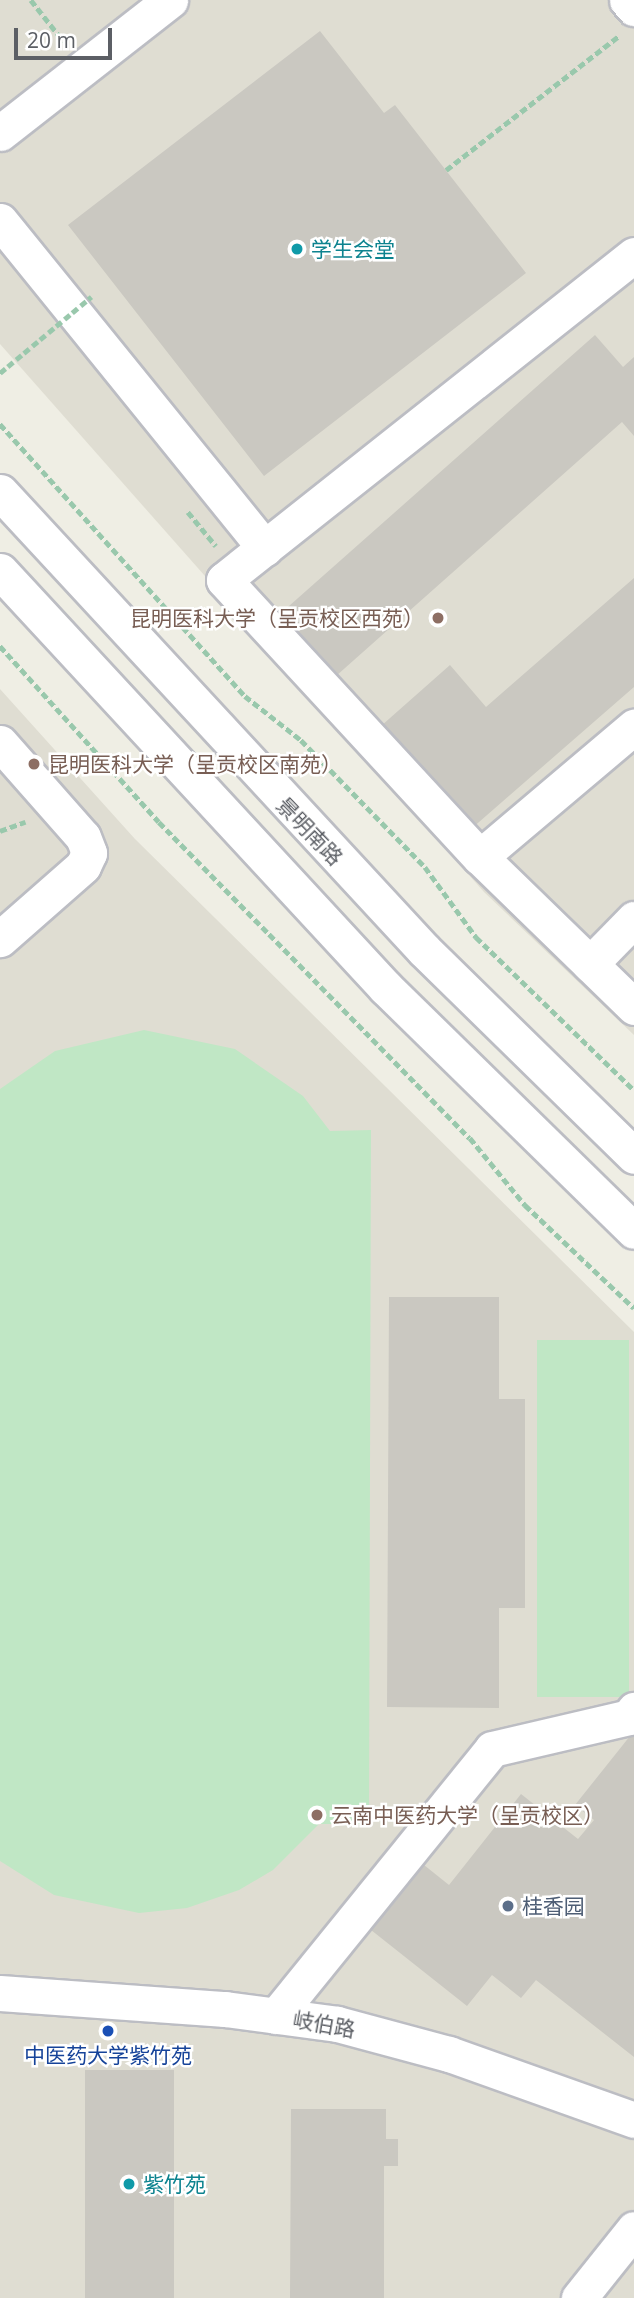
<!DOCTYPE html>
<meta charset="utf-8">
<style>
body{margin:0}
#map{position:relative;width:634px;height:2298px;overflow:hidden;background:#efeee4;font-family:"Open Sans","Noto Sans SC",sans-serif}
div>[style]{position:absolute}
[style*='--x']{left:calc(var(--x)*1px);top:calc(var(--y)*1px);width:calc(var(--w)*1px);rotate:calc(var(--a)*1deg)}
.education>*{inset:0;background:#dfddd2}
.green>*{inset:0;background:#c0e7c5;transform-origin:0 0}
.building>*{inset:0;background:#cac8c1;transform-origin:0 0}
.path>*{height:4.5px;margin-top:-2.25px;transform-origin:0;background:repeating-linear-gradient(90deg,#99c8ac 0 7px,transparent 0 10.5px)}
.roads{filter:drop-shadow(2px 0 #bcbdc3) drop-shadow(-2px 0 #bcbdc3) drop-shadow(0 2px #bcbdc3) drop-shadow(0 -2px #bcbdc3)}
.minor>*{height:35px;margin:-17.5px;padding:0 17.5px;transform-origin:17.5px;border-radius:17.5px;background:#fff}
.path-bridge>*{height:4.5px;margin-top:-2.25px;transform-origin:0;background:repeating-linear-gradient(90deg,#99c8ac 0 7px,transparent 0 10.5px)}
.dots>*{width:19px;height:19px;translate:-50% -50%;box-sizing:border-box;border:4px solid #fff;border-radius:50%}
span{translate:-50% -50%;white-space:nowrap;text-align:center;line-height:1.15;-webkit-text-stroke:5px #fff;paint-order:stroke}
.culture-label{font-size:21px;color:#0d838f}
.left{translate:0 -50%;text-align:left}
.education-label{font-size:21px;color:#785e54}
.right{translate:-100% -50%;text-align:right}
.street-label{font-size:21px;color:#5c5f65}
.service-label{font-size:21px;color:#4e5e75}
.transit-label{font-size:21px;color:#164399}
.scale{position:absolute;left:14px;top:28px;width:98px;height:32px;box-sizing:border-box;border:4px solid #5c5f65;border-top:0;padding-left:9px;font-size:21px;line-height:24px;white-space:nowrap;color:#5c5f65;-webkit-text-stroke:5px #fff;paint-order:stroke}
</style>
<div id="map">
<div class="education">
<div style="clip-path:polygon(0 0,634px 0,634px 1035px,484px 892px,0 344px)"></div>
<div style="clip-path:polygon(0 689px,135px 839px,634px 1332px,634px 2298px,0 2298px)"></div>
</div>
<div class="green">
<div style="clip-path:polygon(144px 1030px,235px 1049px,303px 1096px,330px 1131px,371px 1130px,369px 1824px,319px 1824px,273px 1870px,239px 1890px,187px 1908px,139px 1913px,54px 1895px,0 1861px,0 1089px,55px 1051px)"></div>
<div style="left:537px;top:1340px;width:92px;height:357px"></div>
</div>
<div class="building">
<div style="clip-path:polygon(320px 31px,384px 113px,395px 105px,526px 273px,264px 476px,68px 225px)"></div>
<div style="clip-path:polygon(595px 335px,623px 367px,634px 357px,634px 436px,622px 422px,336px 676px,280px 614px)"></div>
<div style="clip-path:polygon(634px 578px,634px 687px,471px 829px,381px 726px,450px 665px,486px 707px)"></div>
<div style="clip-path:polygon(389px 1297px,499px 1297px,499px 1399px,525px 1399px,525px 1608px,499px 1608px,499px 1708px,387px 1707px)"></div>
<div style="clip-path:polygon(634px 1731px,634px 2057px,536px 1980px,521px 1998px,492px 1975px,467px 2006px,366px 1926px,419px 1861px,449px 1885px,521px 1794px,578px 1839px,594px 1820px,575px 1805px)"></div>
<div style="left:85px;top:2070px;width:89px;height:228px"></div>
<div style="clip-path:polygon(291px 2109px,386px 2109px,386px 2139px,398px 2139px,398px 2166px,384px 2166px,384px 2298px,290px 2298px)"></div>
</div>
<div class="path">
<div style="--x:31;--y:0;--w:53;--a:51.8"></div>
<div style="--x:446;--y:170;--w:219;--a:-37.8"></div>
<div style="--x:0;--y:424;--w:366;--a:48"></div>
<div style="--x:245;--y:696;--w:71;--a:38.2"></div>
<div style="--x:301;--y:740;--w:177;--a:45.7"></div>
<div style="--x:425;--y:867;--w:87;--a:53.9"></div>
<div style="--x:476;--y:937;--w:220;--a:44.1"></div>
<div style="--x:188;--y:512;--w:44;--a:50.5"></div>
<div style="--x:0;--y:646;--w:237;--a:47.9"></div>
<div style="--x:159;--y:822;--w:443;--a:45.5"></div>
<div style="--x:470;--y:1138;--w:87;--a:50.6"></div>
<div style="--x:525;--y:1205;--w:150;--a:43.4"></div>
<div style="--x:0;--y:831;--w:27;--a:-20"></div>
</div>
<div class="roads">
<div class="minor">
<div style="--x:627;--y:0;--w:11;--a:49"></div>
<div style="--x:0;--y:133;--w:216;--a:-38"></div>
<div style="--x:0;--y:221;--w:421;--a:51"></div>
<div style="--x:634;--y:255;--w:523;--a:141.6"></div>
<div style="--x:224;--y:580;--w:377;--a:47.3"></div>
<div style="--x:480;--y:857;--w:215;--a:44.2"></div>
<div style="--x:0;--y:492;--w:624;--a:47.21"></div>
<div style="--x:424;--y:950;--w:294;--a:44.4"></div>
<div style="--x:0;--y:571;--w:568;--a:47.21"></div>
<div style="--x:386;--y:988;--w:347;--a:44.4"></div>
<div style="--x:0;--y:743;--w:125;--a:48.6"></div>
<div style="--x:83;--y:837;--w:17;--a:69"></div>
<div style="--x:89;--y:853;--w:14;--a:115"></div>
<div style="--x:83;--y:866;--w:111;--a:138.7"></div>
<div style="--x:480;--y:857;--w:202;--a:-40.2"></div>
<div style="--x:590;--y:964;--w:63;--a:-45.6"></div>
<div style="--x:0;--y:1993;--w:226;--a:4.1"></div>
<div style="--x:225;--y:2009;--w:113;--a:7.6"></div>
<div style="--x:337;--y:2024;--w:116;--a:15"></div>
<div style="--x:449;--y:2054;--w:196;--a:19.6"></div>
<div style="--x:276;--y:2016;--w:343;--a:-51"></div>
<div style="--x:492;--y:1749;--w:141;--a:-13.1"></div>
<div style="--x:629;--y:1717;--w:9;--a:-54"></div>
<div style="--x:579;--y:2298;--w:88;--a:-51.4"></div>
</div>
</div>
<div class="path-bridge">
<div style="--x:0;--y:373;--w:119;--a:-39.9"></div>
</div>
<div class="dots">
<div style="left:297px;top:249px;background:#0f9aa8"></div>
<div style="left:438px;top:618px;background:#8d6e63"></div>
<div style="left:34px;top:764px;background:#8d6e63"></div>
<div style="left:317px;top:1815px;background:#8d6e63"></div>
<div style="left:508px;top:1906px;background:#5c6f8a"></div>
<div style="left:108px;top:2031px;background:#1a4fb4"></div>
<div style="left:129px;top:2184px;background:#0f9aa8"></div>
</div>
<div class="culture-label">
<span class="left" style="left:311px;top:249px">学生会堂</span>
<span class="left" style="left:143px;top:2184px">紫竹苑</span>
</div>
<div class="education-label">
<span class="right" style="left:424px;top:618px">昆明医科大学（呈贡校区西苑）</span>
<span class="left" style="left:48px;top:764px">昆明医科大学（呈贡校区南苑）</span>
<span class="left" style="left:331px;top:1815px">云南中医药大学（呈贡校区）</span>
</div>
<div class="street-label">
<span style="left:310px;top:831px;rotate:46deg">景明南路</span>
<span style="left:324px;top:2024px;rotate:10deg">岐伯路</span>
</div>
<div class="service-label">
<span class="left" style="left:522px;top:1906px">桂香园</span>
</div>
<div class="transit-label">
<span style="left:108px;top:2055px">中医药大学紫竹苑</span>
</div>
<div class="scale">20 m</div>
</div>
